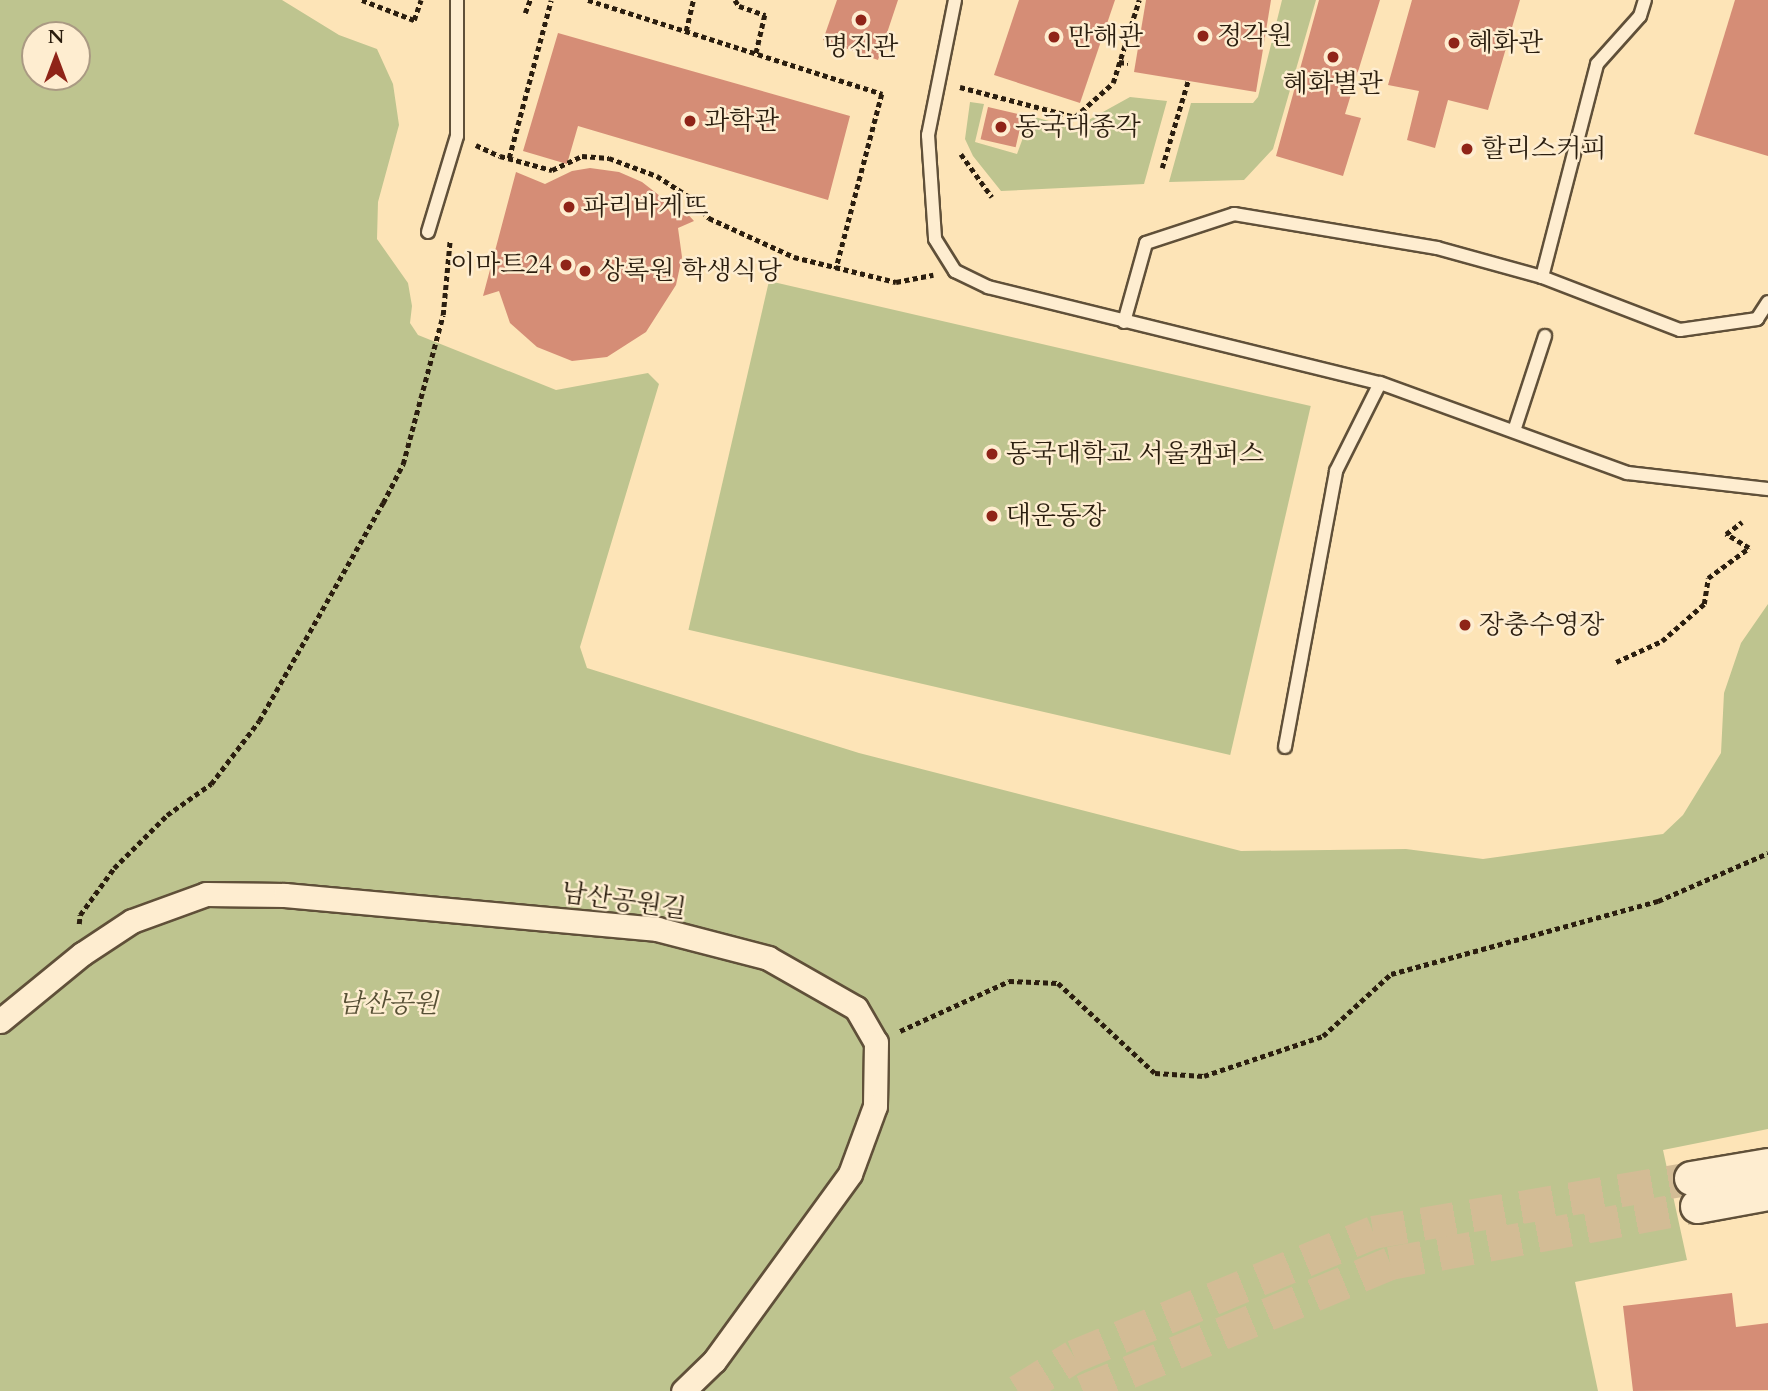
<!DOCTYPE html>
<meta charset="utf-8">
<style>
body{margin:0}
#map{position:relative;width:1768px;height:1391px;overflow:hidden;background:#fde4b7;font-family:Cardo,"Noto Serif KR",serif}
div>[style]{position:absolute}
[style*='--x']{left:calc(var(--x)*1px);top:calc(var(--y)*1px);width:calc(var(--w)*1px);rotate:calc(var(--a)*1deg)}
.green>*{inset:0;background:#bec48f;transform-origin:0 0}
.building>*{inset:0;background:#d58d76;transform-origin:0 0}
.secondary-tunnel>*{height:33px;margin-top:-16.5px;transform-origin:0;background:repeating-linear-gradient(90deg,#d3bc95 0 33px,transparent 0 50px)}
.path>*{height:4.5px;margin-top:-2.25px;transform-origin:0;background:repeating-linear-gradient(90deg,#2b1e0f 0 5px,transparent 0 8.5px)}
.roads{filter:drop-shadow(2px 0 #605039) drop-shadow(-2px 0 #605039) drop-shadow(0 2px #605039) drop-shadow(0 -2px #605039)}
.lane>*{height:12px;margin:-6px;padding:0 6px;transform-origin:6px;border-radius:6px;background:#feedd0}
.street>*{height:23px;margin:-11.5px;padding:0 11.5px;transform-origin:11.5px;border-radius:11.5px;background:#feedd0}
.secondary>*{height:33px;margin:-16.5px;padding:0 16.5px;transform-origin:16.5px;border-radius:16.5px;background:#feedd0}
.dots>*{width:19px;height:19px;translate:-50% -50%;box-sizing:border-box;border:4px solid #feedd0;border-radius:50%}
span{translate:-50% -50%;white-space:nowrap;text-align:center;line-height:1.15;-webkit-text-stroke:5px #feedd0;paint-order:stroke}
.poi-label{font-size:26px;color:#2b1e0f}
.left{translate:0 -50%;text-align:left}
.right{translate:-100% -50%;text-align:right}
.street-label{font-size:26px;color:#2b1e0f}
.park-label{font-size:26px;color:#575035;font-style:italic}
.north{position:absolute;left:21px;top:21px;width:70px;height:70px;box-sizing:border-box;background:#feedd0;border:2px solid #aa9a83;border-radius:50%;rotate:0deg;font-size:19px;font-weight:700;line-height:28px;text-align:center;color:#2b1e0f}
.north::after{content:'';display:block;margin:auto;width:24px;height:32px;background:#8f2418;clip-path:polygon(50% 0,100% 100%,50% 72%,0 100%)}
</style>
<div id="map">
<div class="green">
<div style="clip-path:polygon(evenodd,0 0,282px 0,339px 35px,377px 49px,393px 84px,399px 125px,378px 202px,377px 239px,408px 283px,412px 306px,410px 323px,418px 335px,556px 390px,648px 373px,659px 384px,580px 647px,587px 668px,859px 753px,1241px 851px,1406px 849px,1483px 859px,1663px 834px,1683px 815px,1721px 753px,1724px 693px,1741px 643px,1768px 604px,1768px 1129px,1663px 1150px,1687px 1260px,1575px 1282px,1598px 1391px,0 1391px,0 0,35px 35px,77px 35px,77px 77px,35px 77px,35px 35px)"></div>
<div style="clip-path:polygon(1282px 0,1316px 0,1273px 149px,1244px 180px,1169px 182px,1191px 103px,1253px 103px,1258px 97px)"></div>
<div style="clip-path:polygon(1130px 97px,1167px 101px,1144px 184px,1001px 191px,973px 156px,965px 139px,970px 102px,984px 104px,975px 142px,1017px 154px,1031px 116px,1074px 128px)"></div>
<div style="left:769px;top:281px;width:556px;height:358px;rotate:13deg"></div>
</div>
<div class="building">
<div style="clip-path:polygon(837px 0,898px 0,878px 60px,823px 40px)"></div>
<div style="clip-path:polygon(1019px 0,1115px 0,1080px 103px,994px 75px)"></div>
<div style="clip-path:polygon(1146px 0,1271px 0,1256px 92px,1134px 72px)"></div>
<div style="clip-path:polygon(1319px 0,1380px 0,1345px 114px,1361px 118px,1343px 176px,1276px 156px)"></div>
<div style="clip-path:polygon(1412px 0,1520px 0,1488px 110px,1448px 100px,1435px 148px,1407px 140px,1419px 91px,1388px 85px)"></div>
<div style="clip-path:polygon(1735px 0,1768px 0,1768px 156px,1694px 134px)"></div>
<div style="clip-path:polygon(558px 33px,850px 116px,828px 200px,578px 126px,567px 164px,523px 151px)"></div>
<div style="left:988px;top:107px;width:36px;height:33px;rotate:13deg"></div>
<div style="clip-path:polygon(590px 168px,619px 172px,642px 182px,660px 196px,672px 215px,683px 209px,694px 221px,678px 228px,682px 257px,676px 285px,646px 332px,607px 357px,572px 361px,537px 347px,510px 323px,499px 291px,483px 296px,516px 172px,545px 184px,572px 171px)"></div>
<div style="clip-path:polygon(1732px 1293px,1736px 1327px,1768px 1323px,1768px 1390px,1633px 1391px,1623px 1306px)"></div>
</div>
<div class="secondary-tunnel">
<div style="--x:1018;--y:1391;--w:66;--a:-32"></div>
<div style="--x:1074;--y:1356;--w:324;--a:-22.5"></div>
<div style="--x:1373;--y:1232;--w:323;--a:-9.6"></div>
<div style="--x:1083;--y:1391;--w:333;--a:-22.6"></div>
<div style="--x:1390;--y:1263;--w:312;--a:-10.5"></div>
</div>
<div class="path">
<div style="--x:362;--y:0;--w:56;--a:21"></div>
<div style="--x:414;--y:20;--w:21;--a:-71"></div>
<div style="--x:588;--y:0;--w:309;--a:17.7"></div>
<div style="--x:882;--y:94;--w:181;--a:104.7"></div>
<div style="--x:735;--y:0;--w:7;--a:56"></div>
<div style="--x:739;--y:6;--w:28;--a:19"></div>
<div style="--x:765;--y:15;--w:40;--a:103"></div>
<div style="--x:525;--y:13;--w:14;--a:-69"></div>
<div style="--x:686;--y:31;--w:32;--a:-77"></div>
<div style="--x:1119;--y:62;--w:9;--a:6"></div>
<div style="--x:960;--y:87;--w:119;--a:14.6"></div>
<div style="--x:1075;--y:117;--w:51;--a:-41.8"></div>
<div style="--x:1113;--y:83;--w:87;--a:-72.6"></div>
<div style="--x:476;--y:145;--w:26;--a:25"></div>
<div style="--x:500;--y:156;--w:54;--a:15.1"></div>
<div style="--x:552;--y:170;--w:33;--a:-25"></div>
<div style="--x:582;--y:156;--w:27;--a:4"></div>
<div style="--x:609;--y:158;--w:51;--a:20.6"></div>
<div style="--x:657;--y:176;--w:40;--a:32.9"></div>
<div style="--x:691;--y:198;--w:27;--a:48"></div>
<div style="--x:709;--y:218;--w:94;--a:24.6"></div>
<div style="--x:794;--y:257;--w:105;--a:13.8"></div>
<div style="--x:896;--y:282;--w:38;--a:-11"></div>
<div style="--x:961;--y:154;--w:53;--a:54.2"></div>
<div style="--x:509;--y:158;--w:163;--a:-75.1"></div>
<div style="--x:1162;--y:168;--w:91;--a:-73.4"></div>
<div style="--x:1616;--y:662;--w:51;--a:-24.5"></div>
<div style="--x:1662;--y:641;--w:56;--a:-41.4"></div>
<div style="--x:1704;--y:604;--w:26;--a:-81"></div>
<div style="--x:1708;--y:578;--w:51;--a:-36.2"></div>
<div style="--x:1749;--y:548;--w:27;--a:-149"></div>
<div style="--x:1726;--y:534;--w:20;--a:-37"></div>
<div style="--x:79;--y:924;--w:9;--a:-84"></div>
<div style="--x:80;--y:915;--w:58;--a:-54.1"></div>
<div style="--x:114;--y:868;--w:75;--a:-45"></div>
<div style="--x:167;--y:815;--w:54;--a:-35.2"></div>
<div style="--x:211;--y:784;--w:79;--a:-52.7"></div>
<div style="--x:259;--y:721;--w:251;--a:-60.4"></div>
<div style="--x:383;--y:503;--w:44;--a:-62.9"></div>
<div style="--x:403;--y:464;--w:154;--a:-75"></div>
<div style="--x:443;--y:315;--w:75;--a:-84.7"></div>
<div style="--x:900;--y:1031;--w:120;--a:-24.6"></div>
<div style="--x:1009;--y:981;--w:49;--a:2.3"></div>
<div style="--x:1058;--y:983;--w:132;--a:42.9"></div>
<div style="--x:1155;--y:1073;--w:49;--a:3.5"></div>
<div style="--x:1204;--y:1076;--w:126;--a:-18.6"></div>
<div style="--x:1323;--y:1036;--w:92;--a:-42.4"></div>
<div style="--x:1391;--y:974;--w:277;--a:-15.3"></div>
<div style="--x:1658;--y:901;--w:120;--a:-23.6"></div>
</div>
<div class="roads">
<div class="lane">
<div style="--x:955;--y:0;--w:138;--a:101.3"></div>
<div style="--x:928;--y:135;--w:104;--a:86.1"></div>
<div style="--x:935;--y:239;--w:38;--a:58"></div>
<div style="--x:955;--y:271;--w:37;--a:26"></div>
<div style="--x:988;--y:287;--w:404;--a:13.8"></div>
<div style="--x:1380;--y:383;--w:263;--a:20"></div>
<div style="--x:1627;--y:473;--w:142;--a:6.5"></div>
<div style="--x:428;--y:232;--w:100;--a:-73.2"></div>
<div style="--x:457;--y:136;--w:136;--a:-90"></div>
<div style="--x:1542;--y:277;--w:148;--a:21"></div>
<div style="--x:1680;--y:330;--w:78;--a:-8.1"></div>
<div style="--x:1757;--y:319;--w:20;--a:-57"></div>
<div style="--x:1124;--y:322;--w:82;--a:-74.4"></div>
<div style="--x:1146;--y:243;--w:93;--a:-18.2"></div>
<div style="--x:1234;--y:214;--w:206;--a:9.5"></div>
<div style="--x:1437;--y:248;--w:109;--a:15.4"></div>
<div style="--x:1542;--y:277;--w:220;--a:-75.5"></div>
<div style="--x:1597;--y:64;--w:64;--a:-48.1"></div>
<div style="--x:1640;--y:16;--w:17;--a:-73"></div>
<div style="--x:1514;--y:431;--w:100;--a:-71.9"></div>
<div style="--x:1285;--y:747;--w:281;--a:-79.5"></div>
<div style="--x:1336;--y:471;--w:98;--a:-63.4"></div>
</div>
<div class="street">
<div style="--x:0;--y:1021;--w:106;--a:-39.3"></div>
<div style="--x:82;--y:954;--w:60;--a:-33.4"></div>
<div style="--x:132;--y:921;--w:79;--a:-20"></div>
<div style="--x:206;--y:894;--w:79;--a:0.7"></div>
<div style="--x:285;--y:895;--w:374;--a:5.2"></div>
<div style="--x:657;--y:929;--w:115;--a:14.6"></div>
<div style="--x:768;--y:958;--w:101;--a:29.6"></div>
<div style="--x:856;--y:1008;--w:39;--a:60"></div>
<div style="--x:876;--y:1042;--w:64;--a:90.9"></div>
<div style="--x:875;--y:1106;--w:72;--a:110.2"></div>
<div style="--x:850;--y:1174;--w:231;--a:126"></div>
<div style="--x:714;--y:1361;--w:43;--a:135.9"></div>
</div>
<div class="secondary">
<div style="--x:1691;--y:1178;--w:78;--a:-9.6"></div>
<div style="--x:1697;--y:1206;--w:72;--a:-10.4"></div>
</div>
</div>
<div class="dots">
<div style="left:861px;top:20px;background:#8f2418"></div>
<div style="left:1203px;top:36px;background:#8f2418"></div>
<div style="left:1054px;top:37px;background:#8f2418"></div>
<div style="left:1454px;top:43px;background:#8f2418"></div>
<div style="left:1333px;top:57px;background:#8f2418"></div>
<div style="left:690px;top:121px;background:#8f2418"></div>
<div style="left:1001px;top:127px;background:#8f2418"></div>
<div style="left:1467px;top:149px;background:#8f2418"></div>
<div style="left:569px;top:207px;background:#8f2418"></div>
<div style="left:566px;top:265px;background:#8f2418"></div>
<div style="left:585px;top:271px;background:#8f2418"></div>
<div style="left:992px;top:454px;background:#8f2418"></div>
<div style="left:992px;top:516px;background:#8f2418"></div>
<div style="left:1465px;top:625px;background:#8f2418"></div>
</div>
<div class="poi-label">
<span class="left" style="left:1217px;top:36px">정각원</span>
<span class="left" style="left:1068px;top:37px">만해관</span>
<span class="left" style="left:1468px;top:43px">혜화관</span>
<span style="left:861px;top:47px">명진관</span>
<span style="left:1333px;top:84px">혜화별관</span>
<span class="left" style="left:704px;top:121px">과학관</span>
<span class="left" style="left:1015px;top:127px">동국대종각</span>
<span class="left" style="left:1481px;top:149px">할리스커피</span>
<span class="left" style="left:583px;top:207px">파리바게뜨</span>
<span class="right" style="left:552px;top:265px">이마트24</span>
<span class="left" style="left:599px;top:271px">상록원 학생식당</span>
<span class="left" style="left:1006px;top:454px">동국대학교 서울캠퍼스</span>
<span class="left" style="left:1006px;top:516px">대운동장</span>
<span class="left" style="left:1479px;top:625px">장충수영장</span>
</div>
<div class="street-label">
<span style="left:624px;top:901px;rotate:8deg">남산공원길</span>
</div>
<div class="park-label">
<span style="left:388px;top:1004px">남산공원</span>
</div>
<div class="north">N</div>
</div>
